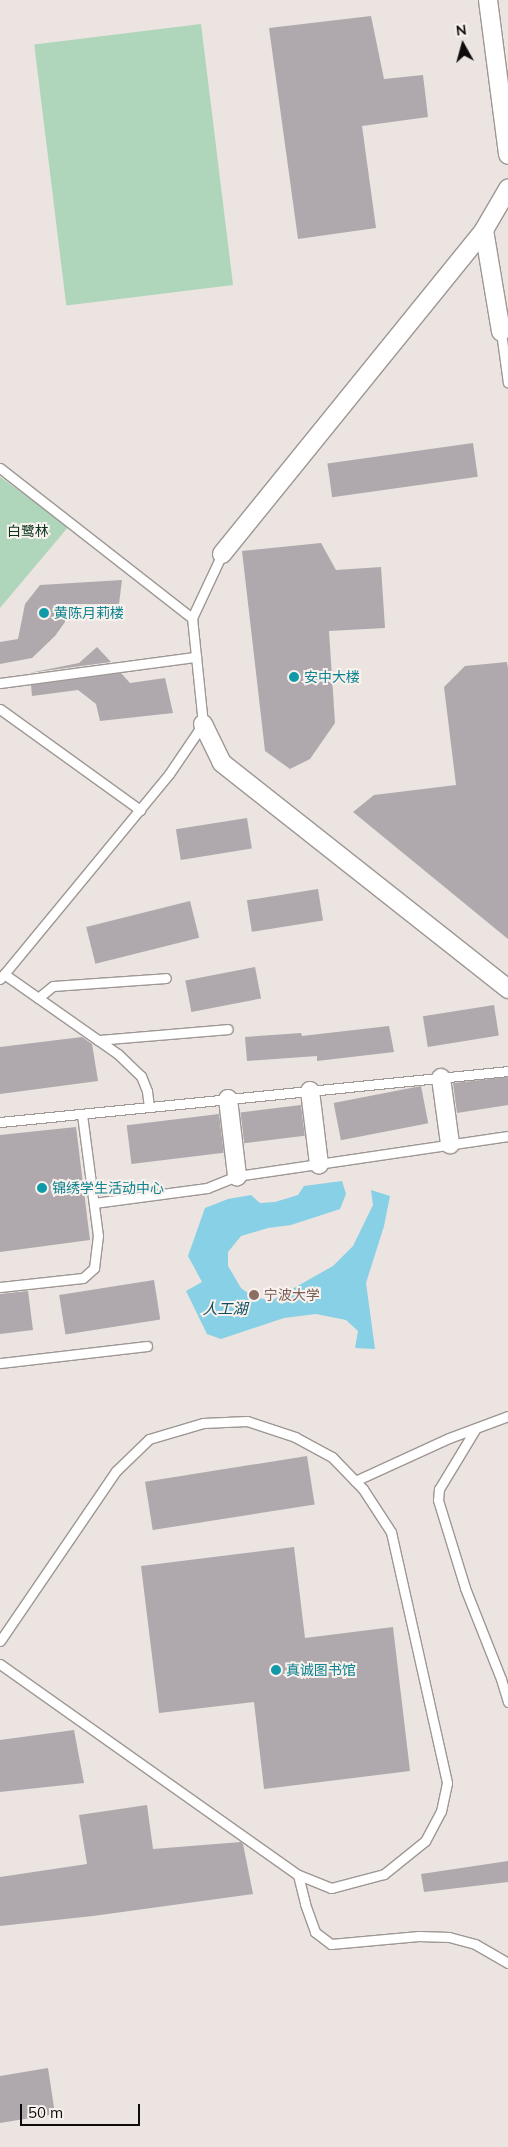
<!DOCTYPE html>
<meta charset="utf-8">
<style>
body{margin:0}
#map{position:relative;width:508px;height:2147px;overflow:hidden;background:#ebe4e0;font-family:Mulish,"Noto Sans SC",sans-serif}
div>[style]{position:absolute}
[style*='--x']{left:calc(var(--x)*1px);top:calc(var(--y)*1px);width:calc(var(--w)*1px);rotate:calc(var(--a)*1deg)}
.green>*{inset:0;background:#afd6ba;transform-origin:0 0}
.water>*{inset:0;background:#87d0e5}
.building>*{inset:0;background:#afa9ae;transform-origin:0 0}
.roads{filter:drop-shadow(1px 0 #9e9794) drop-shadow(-1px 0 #9e9794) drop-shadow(0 1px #9e9794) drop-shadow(0 -1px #9e9794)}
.service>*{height:9px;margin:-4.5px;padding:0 4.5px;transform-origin:4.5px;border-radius:4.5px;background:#fff}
.minor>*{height:18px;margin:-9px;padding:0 9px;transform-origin:9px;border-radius:9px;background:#fff}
.dots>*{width:14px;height:14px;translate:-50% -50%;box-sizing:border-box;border:2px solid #f8f1ed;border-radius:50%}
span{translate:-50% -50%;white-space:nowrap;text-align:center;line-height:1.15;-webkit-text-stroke:4px #f8f1ed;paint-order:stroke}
.park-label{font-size:14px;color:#08341b}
.culture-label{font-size:14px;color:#0d838f}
.left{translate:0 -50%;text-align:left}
.education-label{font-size:14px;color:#785e54}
.water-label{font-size:15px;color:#10505e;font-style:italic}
.north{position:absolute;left:438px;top:20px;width:50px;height:50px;-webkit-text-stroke:4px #f8f1ed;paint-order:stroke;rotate:353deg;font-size:14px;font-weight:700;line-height:20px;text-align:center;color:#0e0c0b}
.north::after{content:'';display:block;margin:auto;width:18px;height:22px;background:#0e0c0b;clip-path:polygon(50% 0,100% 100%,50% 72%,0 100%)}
.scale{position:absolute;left:20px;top:2104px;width:120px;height:22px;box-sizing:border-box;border:2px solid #0e0c0b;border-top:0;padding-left:6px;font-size:15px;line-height:18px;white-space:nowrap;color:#0e0c0b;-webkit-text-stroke:4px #f8f1ed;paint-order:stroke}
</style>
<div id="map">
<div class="green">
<div style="left:201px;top:24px;width:263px;height:168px;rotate:83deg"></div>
<div style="clip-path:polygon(0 477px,69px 526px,0 608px)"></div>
</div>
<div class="water">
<div style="clip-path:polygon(342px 1181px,346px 1194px,340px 1209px,291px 1225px,268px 1228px,241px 1236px,228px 1252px,228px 1266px,241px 1288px,252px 1296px,271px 1301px,333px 1266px,353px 1246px,373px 1205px,371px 1190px,390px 1196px,384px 1226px,366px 1283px,375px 1349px,355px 1348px,358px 1331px,346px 1320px,316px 1314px,284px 1318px,221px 1339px,207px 1334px,186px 1291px,202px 1282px,188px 1256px,205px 1208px,228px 1199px,251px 1195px,260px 1203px,275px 1202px,298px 1195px,304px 1186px)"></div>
</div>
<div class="building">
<div style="clip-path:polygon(371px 16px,384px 79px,423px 75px,428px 117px,362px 126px,376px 228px,298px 239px,269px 28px)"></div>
<div style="left:473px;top:443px;width:34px;height:147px;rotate:82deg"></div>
<div style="clip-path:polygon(321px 543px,336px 570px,381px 567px,385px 628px,329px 631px,335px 723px,310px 759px,290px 769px,265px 751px,242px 551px)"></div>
<div style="clip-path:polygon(122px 580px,119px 604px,64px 604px,65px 622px,55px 636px,32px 658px,0 664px,0 642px,18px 639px,25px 604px,40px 585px)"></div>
<div style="clip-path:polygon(97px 647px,111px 662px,29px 673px,79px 663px)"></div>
<div style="clip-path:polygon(507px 662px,508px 669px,508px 939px,353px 812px,374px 795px,456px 785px,444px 687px,465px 666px)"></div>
<div style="clip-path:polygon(121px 673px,130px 683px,165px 678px,173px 713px,100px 721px,96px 704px,78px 690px,32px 696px,31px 685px)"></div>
<div style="left:247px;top:818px;width:31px;height:72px;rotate:81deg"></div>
<div style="left:318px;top:889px;width:32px;height:72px;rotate:81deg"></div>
<div style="left:190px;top:901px;width:38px;height:107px;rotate:76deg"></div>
<div style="left:255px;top:967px;width:32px;height:71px;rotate:79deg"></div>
<div style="left:494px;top:1005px;width:31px;height:72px;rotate:81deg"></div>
<div style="clip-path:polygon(389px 1026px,394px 1052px,317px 1061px,317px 1056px,247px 1061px,245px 1037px,301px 1033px,302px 1036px)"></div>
<div style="clip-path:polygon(82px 1037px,92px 1044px,98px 1081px,0 1094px,0 1047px)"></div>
<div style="clip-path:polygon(508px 1077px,508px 1105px,457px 1113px,453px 1083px)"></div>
<div style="left:421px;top:1086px;width:38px;height:89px;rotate:79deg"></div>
<div style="left:301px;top:1105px;width:31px;height:61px;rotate:83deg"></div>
<div style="left:219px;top:1114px;width:39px;height:93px;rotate:83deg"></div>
<div style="clip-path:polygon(76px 1127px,90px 1240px,0 1252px,0 1135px)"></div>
<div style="left:154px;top:1280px;width:40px;height:96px;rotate:81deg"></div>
<div style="clip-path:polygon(28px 1291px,33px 1330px,0 1334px,0 1294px)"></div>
<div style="left:307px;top:1456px;width:49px;height:164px;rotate:81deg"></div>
<div style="clip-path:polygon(294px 1547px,305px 1638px,393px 1627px,410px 1771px,264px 1789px,254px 1702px,159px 1713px,141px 1566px)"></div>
<div style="clip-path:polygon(74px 1730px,84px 1783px,0 1792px,0 1740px)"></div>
<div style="clip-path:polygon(147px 1805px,153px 1849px,241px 1842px,243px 1844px,253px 1894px,93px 1916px,0 1926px,0 1877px,87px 1864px,79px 1815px)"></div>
<div style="clip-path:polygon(508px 1861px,508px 1882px,424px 1892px,421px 1874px)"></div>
<div style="clip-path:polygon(48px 2068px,55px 2114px,0 2123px,0 2076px)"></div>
</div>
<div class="roads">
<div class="service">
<div style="--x:501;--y:332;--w:51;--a:82.2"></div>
<div style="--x:0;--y:468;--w:244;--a:38"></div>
<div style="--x:0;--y:683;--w:198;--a:-7.6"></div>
<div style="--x:0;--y:709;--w:173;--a:35.8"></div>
<div style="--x:4;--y:974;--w:139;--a:35.1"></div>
<div style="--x:118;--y:1054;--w:32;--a:44"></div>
<div style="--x:141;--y:1076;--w:16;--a:68"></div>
<div style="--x:147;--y:1091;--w:16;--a:83"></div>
<div style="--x:0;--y:979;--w:266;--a:-50.5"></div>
<div style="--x:169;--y:774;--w:60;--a:-55.8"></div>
<div style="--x:203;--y:724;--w:107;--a:-95.9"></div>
<div style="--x:192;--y:618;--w:71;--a:-64.9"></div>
<div style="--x:38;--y:998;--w:19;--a:-39"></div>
<div style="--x:53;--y:986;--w:113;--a:-4"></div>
<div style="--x:98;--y:1040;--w:130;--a:-4.8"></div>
<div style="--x:0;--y:1122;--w:511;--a:-5.73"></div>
<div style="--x:94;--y:1203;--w:114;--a:-7.6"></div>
<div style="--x:207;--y:1188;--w:32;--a:-22"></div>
<div style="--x:237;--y:1176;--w:274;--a:-8.4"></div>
<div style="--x:0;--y:1287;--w:83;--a:-6.2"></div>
<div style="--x:83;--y:1278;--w:15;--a:-42"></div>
<div style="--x:94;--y:1268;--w:32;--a:-83"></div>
<div style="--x:98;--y:1236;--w:123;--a:-97.5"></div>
<div style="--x:0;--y:1363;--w:148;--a:-6.6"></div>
<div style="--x:476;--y:1428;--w:71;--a:121.2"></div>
<div style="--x:439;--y:1489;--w:11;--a:95"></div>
<div style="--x:438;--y:1500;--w:92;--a:72.9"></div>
<div style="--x:465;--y:1588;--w:98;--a:68.4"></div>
<div style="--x:501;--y:1679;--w:24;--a:73"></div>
<div style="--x:355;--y:1481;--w:103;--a:-24.6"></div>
<div style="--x:449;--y:1438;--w:63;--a:-20.4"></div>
<div style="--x:0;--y:1641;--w:206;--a:-55.7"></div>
<div style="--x:116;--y:1471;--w:46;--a:-44.1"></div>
<div style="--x:149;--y:1439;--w:56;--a:-16.5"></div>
<div style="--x:203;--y:1423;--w:44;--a:-2.6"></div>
<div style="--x:247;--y:1421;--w:51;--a:18.4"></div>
<div style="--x:295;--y:1437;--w:42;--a:28.4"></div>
<div style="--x:332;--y:1457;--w:45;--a:45.9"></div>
<div style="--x:363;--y:1489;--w:51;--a:56.9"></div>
<div style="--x:391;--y:1532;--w:257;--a:77.4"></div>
<div style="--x:447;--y:1783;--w:29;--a:102"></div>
<div style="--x:441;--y:1811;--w:34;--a:118"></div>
<div style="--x:425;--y:1841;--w:53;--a:141.2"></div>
<div style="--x:384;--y:1874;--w:55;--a:165.2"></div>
<div style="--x:331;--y:1888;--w:35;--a:-158"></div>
<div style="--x:298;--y:1875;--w:365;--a:-144.7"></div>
<div style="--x:298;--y:1875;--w:30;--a:76"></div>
<div style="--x:305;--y:1904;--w:30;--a:70"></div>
<div style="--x:315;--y:1932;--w:20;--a:37"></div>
<div style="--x:331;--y:1944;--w:88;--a:-5.2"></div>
<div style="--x:419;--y:1936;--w:30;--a:2"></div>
<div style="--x:449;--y:1937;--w:27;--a:15"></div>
<div style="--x:475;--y:1944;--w:38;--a:30"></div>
</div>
<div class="minor">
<div style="--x:488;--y:0;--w:156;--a:82.6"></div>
<div style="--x:484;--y:230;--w:48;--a:-59.7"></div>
<div style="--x:222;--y:554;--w:417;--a:-51"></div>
<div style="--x:484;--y:230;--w:103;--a:80.5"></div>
<div style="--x:203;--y:724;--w:43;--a:64"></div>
<div style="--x:222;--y:763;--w:365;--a:38.3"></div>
<div style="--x:441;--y:1078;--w:67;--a:82.2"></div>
<div style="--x:310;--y:1091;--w:74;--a:83"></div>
<div style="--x:228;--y:1099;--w:78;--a:83.3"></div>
</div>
</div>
<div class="dots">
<div style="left:44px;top:613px;background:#0f9aa8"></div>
<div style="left:294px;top:677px;background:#0f9aa8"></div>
<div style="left:42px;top:1188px;background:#0f9aa8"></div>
<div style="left:254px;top:1295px;background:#8d6e63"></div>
<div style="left:276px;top:1670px;background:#0f9aa8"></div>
</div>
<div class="park-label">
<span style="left:28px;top:531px">白鹭林</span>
</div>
<div class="culture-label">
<span class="left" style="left:54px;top:613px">黄陈月莉楼</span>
<span class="left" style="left:304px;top:677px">安中大楼</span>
<span class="left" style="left:52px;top:1188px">锦绣学生活动中心</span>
<span class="left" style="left:286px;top:1670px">真诚图书馆</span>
</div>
<div class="education-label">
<span class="left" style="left:264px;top:1295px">宁波大学</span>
</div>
<div class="water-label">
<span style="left:225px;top:1309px">人工湖</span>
</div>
<div class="north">N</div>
<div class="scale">50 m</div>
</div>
